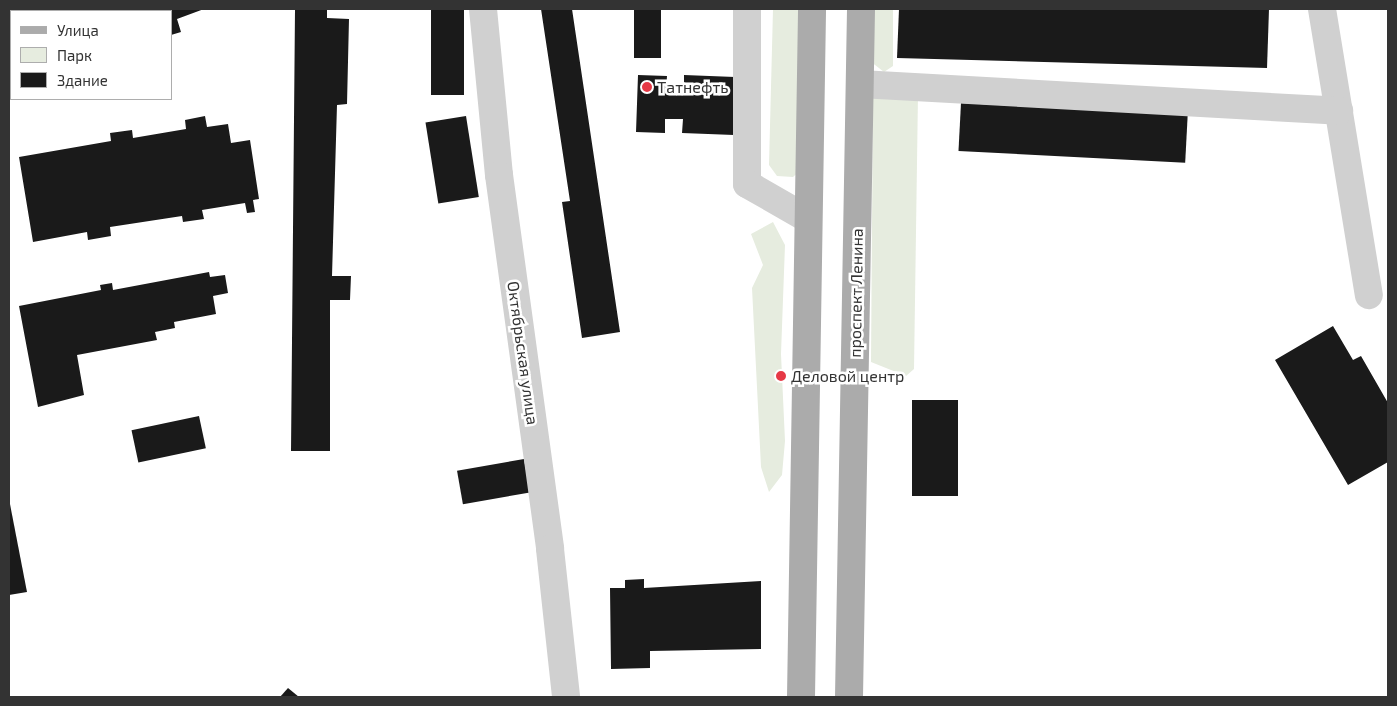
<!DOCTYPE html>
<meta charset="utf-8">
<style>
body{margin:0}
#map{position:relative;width:1397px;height:706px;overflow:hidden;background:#fff;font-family:"Exo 2",sans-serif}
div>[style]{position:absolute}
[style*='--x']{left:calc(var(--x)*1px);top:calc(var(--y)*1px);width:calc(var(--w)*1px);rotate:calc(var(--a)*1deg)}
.green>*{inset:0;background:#e6ecdf}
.building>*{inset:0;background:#1a1a1a;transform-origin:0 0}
.minor>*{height:28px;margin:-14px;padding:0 14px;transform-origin:14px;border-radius:14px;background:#d0d0d0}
.major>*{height:28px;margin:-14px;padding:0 14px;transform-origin:14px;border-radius:14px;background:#ababab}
.dots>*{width:14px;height:14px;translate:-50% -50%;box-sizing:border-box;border:2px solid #fff;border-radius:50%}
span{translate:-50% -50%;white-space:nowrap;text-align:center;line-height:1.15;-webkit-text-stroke:5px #fff;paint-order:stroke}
.poi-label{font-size:16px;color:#333}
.left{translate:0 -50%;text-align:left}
.street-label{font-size:16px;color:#333}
.frame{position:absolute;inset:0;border:10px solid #333;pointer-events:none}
.legend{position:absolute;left:10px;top:10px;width:162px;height:90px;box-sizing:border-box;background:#fff;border:1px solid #adadad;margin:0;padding:6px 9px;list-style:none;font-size:15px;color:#333}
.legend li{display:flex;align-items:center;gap:10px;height:25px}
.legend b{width:25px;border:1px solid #adadad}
</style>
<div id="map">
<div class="green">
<div style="clip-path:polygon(773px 9px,804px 9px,802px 169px,793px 177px,777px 176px,769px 165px)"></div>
<div style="clip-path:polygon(872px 9px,893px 9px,893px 66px,884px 72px,870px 61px)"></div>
<div style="clip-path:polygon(873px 94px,918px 94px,914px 369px,906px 376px,871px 362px)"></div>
<div style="clip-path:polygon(773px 222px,785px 245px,781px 354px,785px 441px,782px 475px,769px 492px,761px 467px,752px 288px,763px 265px,751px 234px)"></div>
</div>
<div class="building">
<div style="clip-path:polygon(12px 9px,70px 9px,71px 11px,11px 11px,11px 34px,9px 10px)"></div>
<div style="clip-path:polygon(107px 9px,204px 9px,177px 19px,181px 32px,171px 35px,171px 11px)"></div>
<div style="clip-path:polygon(295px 9px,327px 9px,327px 18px,349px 19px,347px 104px,337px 105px,332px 276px,351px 276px,350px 300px,330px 300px,330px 451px,291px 451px)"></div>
<div style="left:431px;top:9px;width:33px;height:86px"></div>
<div style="clip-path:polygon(541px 9px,572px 9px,620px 332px,582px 338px,562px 202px,570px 201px)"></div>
<div style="left:634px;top:9px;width:27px;height:49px"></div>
<div style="clip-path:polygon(899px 9px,1269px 9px,1267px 68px,897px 58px)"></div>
<div style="clip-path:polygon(638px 75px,667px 76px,666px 91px,684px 92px,684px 75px,735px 77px,734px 135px,682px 133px,683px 119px,665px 119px,665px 133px,636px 132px)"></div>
<div style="left:961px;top:103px;width:227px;height:48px;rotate:3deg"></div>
<div style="clip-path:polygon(205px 116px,207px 127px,228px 124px,231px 143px,250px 140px,259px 199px,253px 200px,255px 212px,247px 213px,245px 203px,202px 210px,204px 219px,183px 222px,182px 216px,110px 227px,111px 236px,88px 240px,87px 232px,33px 242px,19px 157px,111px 141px,110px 133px,132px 130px,133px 138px,186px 129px,185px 120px)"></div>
<div style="left:466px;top:116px;width:82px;height:41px;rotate:81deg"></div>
<div style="clip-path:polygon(209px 272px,210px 277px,225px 275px,228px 293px,213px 296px,216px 314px,174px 322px,175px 328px,155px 332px,157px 340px,77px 355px,84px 395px,38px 407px,19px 306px,101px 290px,100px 285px,112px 283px,113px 290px)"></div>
<div style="clip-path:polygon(1333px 326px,1353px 360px,1361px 356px,1388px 403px,1388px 462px,1348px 485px,1275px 360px)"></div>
<div style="left:912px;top:400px;width:46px;height:96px"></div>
<div style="left:199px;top:416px;width:33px;height:69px;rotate:78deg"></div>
<div style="left:524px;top:459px;width:34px;height:68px;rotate:80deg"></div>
<div style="clip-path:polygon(9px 499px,27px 592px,9px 595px)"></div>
<div style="clip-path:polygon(644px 579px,644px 588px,761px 581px,761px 649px,650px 651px,650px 668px,611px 669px,610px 588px,625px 588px,625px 580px)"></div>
<div style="clip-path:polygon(288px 688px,299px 697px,280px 697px)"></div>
</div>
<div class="minor">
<div style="--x:483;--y:9;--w:167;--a:84.5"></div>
<div style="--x:499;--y:175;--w:377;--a:82.2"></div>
<div style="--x:550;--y:549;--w:149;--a:83.8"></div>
<div style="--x:747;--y:9;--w:175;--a:90"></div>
<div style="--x:747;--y:184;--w:70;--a:29.8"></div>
<div style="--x:1322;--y:9;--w:290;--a:80.7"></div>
<div style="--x:860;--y:84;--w:480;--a:3.2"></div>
</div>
<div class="major">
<div style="--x:801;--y:697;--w:688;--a:-89.08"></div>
<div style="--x:849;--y:697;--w:688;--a:-89"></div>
</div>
<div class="dots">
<div style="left:647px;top:87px;background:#e63946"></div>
<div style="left:781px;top:376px;background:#e63946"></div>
</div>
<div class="poi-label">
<span class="left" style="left:657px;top:87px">Татнефть</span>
<span class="left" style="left:791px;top:376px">Деловой центр</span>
</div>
<div class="street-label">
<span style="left:856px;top:293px;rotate:-89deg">проспект Ленина</span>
<span style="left:523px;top:353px;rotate:82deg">Октябрьская улица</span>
</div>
<div class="frame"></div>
<ul class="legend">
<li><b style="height:6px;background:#ababab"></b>Улица</li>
<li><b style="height:14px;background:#e6ecdf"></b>Парк</li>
<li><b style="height:14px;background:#1a1a1a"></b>Здание</li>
</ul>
</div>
